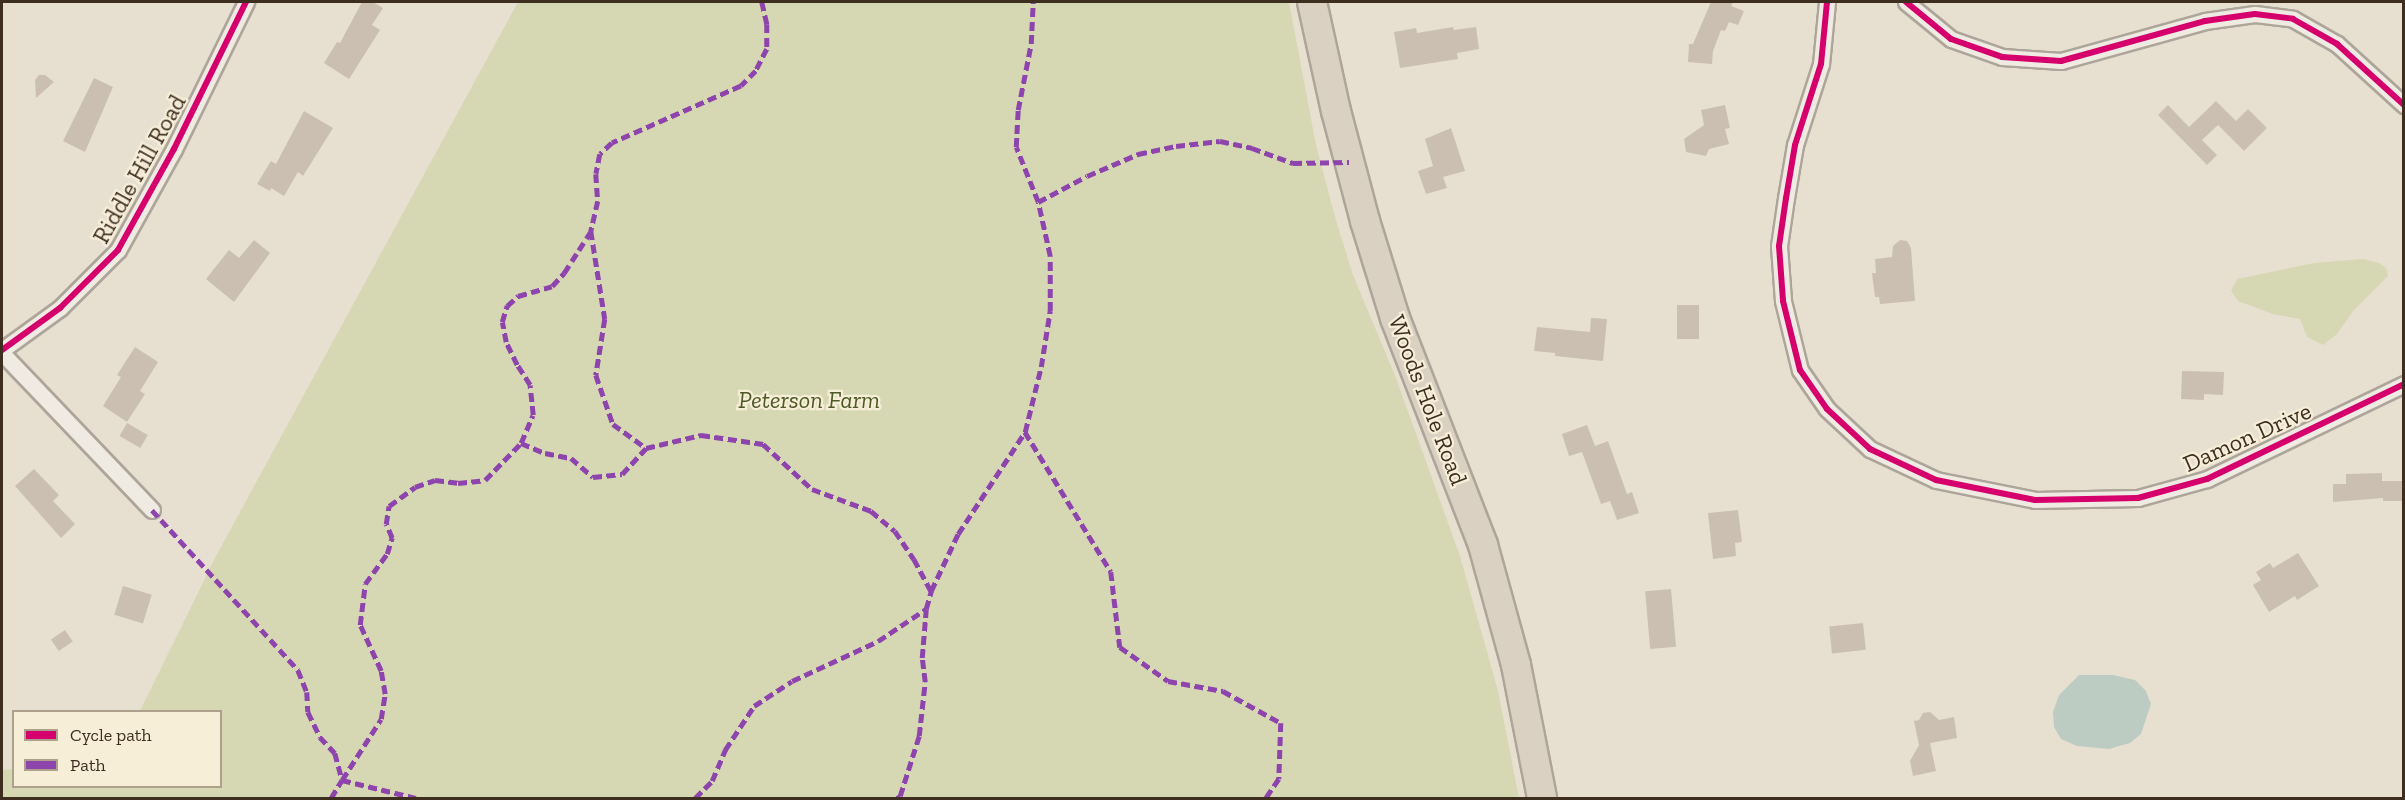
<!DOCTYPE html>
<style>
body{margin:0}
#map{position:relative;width:2405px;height:800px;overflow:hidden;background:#e7e0d1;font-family:"Zilla Slab",serif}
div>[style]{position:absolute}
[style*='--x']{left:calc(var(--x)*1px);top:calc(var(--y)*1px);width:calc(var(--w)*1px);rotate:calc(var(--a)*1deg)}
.green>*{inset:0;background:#d6d7b3}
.water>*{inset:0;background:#bcccc2}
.building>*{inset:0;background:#cbbfb2;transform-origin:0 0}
.roads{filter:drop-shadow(2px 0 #ada599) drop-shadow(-2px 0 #ada599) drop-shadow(0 2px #ada599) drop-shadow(0 -2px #ada599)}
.street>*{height:15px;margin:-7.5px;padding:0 7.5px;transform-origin:7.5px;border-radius:7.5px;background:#efebe3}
.highway>*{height:28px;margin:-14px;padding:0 14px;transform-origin:14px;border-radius:14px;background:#dad1c2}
.quiet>*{height:4.5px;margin-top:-2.25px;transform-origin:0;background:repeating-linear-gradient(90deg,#8e44ad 0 9px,transparent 0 13.5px)}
.cycleway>*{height:6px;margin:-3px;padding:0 3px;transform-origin:3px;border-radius:3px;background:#d6006c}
span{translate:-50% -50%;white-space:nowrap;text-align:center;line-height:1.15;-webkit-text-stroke:4.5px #f7eed8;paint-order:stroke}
.street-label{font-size:24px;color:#3d2e20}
.park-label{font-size:24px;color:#4d5a26;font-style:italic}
.frame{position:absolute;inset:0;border:3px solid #3d2e20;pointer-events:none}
.legend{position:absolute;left:12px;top:710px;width:210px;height:78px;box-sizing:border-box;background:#f7eed8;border:2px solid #ada18e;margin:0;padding:8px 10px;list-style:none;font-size:18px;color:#3d2e20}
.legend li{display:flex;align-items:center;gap:12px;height:30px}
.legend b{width:30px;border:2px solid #ada18e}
</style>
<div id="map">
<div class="green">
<div style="clip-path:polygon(518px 2px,1289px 2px,1316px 145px,1335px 217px,1353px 275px,1396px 378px,1460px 556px,1498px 691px,1519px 798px,2px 798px,2px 770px,13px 769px,14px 786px,220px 786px,220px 712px,140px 711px,216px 556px)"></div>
<div style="clip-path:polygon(2363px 259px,2379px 263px,2386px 268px,2388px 276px,2353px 311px,2337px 334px,2323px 345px,2307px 337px,2300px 319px,2273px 314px,2238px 301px,2231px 291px,2237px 279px,2314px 263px)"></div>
</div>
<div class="water">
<div style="clip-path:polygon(2079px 675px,2113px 675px,2135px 680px,2146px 691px,2151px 704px,2141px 734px,2130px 743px,2109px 749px,2077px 746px,2061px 739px,2054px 727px,2053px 712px,2059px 695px)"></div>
</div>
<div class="building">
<div style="clip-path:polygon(362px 2px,373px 2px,383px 8px,372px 25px,380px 30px,349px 79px,324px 63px,337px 42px,340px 43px)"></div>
<div style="clip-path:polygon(1711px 2px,1733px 2px,1731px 6px,1744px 11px,1738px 25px,1729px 22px,1725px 31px,1721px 30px,1713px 51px,1712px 64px,1688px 62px,1689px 44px,1693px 44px)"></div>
<div style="clip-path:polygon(1453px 27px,1454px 30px,1476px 27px,1479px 49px,1457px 53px,1458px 59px,1400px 68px,1394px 32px,1416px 28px,1417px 33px)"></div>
<div style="clip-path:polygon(39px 75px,45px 75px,54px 82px,36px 98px,35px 80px)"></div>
<div style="clip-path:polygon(94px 78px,113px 87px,85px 152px,63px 141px)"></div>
<div style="clip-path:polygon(2216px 101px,2236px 121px,2248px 109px,2267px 128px,2244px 151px,2218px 125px,2202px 140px,2217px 155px,2207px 165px,2158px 115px,2168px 105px,2189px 127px)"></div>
<div style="clip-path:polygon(1725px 105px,1730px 128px,1725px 129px,1729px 144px,1709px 149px,1706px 156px,1686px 152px,1684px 139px,1704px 125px,1701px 110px)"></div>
<div style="clip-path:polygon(304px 111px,333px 128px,303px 176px,298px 172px,284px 196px,271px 188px,270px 191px,257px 184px,271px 161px,276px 164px)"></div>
<div style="clip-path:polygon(1451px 128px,1465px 171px,1443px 177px,1447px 188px,1426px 194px,1418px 171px,1433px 166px,1425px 139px)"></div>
<div style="clip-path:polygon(254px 240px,270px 253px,234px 302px,206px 279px,229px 250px,239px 258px)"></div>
<div style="clip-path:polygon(1900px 240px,1907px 241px,1911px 248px,1915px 301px,1880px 304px,1879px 297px,1875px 297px,1872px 273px,1876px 273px,1875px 259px,1892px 257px,1893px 246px)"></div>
<div style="left:1677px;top:305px;width:22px;height:34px"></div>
<div style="clip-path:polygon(1591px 318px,1607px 319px,1603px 361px,1555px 356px,1555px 353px,1534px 351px,1537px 327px,1590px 332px)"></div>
<div style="clip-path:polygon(135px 347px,158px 362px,140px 391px,145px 394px,127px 422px,103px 406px,121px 377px,117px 375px)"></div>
<div style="clip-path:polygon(2182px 371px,2224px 372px,2223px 395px,2204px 394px,2204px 400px,2181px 399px)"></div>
<div style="left:127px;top:423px;width:24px;height:15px;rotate:30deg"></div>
<div style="clip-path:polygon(1587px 425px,1595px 446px,1608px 441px,1627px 494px,1632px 492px,1639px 513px,1617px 520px,1610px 501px,1601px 504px,1582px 452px,1569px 456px,1562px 434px)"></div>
<div style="clip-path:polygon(34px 469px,59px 495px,53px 501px,75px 524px,61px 538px,15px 486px)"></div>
<div style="clip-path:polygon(2382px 473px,2382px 481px,2403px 481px,2403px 501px,2383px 501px,2383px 498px,2333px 502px,2333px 484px,2346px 484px,2346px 474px)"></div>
<div style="clip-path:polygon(1738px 510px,1742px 542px,1735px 543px,1736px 556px,1713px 559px,1708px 513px)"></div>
<div style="clip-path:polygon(2298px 553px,2319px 586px,2297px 600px,2295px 596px,2269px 612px,2253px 585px,2261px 580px,2256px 572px,2270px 563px,2273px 568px)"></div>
<div style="left:123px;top:586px;width:30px;height:30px;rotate:17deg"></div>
<div style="left:1671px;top:589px;width:58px;height:26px;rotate:85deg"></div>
<div style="left:1863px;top:623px;width:27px;height:34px;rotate:84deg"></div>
<div style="left:65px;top:630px;width:14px;height:17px;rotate:56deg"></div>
<div style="clip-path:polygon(1930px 712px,1939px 720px,1954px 717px,1957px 738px,1930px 743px,1936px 771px,1913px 776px,1910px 761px,1919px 745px,1914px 721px,1919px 720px,1923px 713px)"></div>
</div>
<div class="roads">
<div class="street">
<div style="--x:1827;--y:2;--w:62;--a:95.5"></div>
<div style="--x:1821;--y:64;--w:85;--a:107.8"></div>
<div style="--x:1795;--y:145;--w:54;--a:99.6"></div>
<div style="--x:1786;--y:198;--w:49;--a:98.3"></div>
<div style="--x:1779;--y:246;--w:55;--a:85.8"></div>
<div style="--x:1783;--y:301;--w:71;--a:76.2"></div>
<div style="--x:1800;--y:370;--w:47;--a:55.3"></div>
<div style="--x:1827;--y:409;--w:59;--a:42.9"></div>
<div style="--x:1870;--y:449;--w:73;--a:25.2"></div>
<div style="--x:1936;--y:480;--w:101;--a:11.4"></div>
<div style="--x:2035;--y:500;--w:103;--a:-1.1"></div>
<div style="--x:2138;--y:498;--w:72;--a:-15.4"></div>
<div style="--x:2207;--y:479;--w:219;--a:-25.7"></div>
<div style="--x:1906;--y:2;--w:58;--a:39.4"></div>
<div style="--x:1951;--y:39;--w:54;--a:19.4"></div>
<div style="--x:2002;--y:57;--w:59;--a:3.9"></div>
<div style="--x:2061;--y:61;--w:149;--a:-15.5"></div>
<div style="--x:2205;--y:21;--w:50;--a:-8"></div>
<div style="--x:2255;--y:14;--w:38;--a:7"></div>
<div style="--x:2293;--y:19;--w:51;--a:29.6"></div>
<div style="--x:2337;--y:44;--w:91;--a:42.3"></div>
<div style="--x:2;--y:350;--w:72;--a:-35.9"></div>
<div style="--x:60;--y:308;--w:82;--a:-45"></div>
<div style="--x:118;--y:250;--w:115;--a:-61"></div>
<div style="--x:174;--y:149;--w:164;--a:-63.9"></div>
<div style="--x:2;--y:353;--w:217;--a:46.3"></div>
</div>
<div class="highway">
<div style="--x:1312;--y:2;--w:112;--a:77.6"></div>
<div style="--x:1336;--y:111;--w:114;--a:75.2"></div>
<div style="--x:1365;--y:221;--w:102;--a:72.8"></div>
<div style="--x:1395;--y:318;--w:243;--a:68.8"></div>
<div style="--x:1483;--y:545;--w:124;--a:74.6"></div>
<div style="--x:1516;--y:665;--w:136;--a:78.9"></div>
</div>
</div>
<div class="quiet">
<div style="--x:762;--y:2;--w:23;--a:77"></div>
<div style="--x:767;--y:24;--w:25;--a:90"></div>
<div style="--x:767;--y:49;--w:25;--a:117"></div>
<div style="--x:756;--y:71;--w:21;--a:135"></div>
<div style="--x:741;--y:86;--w:141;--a:156.2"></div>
<div style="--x:612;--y:143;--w:16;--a:137"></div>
<div style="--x:600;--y:154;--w:20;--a:101"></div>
<div style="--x:596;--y:174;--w:27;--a:86"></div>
<div style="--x:598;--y:201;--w:31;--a:103"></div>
<div style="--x:591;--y:231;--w:89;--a:81"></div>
<div style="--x:605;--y:319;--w:57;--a:99.1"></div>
<div style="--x:596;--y:375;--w:52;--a:70.9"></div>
<div style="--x:613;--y:424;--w:41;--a:36"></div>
<div style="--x:646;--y:448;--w:57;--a:-13.3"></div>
<div style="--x:701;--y:435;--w:63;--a:8.3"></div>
<div style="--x:763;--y:444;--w:67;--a:42.6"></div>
<div style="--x:812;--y:489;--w:63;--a:20.4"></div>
<div style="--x:871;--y:511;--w:31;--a:40"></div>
<div style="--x:895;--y:531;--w:34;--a:56"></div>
<div style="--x:914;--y:559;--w:36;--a:62"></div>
<div style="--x:1038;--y:202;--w:55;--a:-28"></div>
<div style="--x:1087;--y:176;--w:56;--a:-23.3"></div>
<div style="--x:1138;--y:154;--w:39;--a:-12"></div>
<div style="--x:1176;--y:146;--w:44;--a:-6.5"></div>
<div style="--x:1220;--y:141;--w:33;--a:12"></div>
<div style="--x:1252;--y:148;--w:44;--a:20.1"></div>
<div style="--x:1293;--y:163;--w:56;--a:-1"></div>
<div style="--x:1025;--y:432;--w:164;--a:58.4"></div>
<div style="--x:1111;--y:572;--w:76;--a:83.2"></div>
<div style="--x:1120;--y:647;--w:59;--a:35.3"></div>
<div style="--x:1168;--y:681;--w:56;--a:10.3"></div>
<div style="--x:1223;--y:691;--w:66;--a:28.9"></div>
<div style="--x:1281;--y:723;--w:56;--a:92"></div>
<div style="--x:1279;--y:779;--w:23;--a:124"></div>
<div style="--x:521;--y:443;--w:26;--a:23"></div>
<div style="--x:545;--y:453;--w:26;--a:11"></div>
<div style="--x:571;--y:458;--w:29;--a:41"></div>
<div style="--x:593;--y:477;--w:29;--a:-6"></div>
<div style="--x:622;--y:474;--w:35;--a:-47"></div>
<div style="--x:152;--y:510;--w:217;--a:47.6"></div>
<div style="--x:298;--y:670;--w:24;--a:68"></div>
<div style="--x:307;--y:692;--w:20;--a:87"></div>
<div style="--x:308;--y:712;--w:28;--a:64"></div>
<div style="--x:320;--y:737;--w:22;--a:47"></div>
<div style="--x:335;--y:753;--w:28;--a:75"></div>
<div style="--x:342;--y:780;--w:72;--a:-57.4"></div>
<div style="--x:381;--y:719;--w:25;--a:-81"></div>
<div style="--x:385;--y:694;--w:23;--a:-100"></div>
<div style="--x:381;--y:671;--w:51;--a:-114.5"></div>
<div style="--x:360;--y:625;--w:41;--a:-83"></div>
<div style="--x:365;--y:584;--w:37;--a:-54"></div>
<div style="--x:387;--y:554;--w:17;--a:-73"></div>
<div style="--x:392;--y:538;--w:15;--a:-113"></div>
<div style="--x:386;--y:524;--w:18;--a:-81"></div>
<div style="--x:389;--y:506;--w:32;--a:-36"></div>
<div style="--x:415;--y:487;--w:21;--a:-19"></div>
<div style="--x:435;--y:480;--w:23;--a:7"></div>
<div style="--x:458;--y:483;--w:27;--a:-6"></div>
<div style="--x:485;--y:480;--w:52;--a:-45.8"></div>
<div style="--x:521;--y:443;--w:30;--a:-67"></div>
<div style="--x:533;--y:415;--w:30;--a:-96"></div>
<div style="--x:530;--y:385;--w:24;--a:-123"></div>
<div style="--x:517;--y:365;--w:25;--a:-116"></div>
<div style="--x:506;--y:342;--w:20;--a:-101"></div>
<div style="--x:502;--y:322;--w:17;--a:-73"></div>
<div style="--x:507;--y:306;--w:15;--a:-42"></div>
<div style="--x:518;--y:296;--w:35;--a:-16"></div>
<div style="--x:552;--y:286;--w:18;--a:-47"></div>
<div style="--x:564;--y:273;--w:50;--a:-57.3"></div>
<div style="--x:331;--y:798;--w:21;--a:-59"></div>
<div style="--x:342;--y:780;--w:76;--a:13.7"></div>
<div style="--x:695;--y:798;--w:24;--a:-45"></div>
<div style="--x:712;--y:781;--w:34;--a:-67"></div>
<div style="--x:725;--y:750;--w:53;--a:-56.6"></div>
<div style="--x:754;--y:706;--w:45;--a:-33.3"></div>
<div style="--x:792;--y:681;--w:95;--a:-24.9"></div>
<div style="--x:878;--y:641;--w:58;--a:-33.7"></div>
<div style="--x:897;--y:798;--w:4;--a:-34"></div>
<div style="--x:900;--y:796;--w:63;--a:-72.4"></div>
<div style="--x:919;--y:736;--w:54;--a:-83.7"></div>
<div style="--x:925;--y:682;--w:24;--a:-97"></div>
<div style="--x:922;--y:658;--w:49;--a:-85.3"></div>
<div style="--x:926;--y:609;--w:19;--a:-74"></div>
<div style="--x:931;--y:591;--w:63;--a:-64.7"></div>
<div style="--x:958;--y:534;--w:122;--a:-56.7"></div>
<div style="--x:1025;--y:432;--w:67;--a:-76.2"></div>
<div style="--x:1041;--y:367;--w:57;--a:-80.9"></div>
<div style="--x:1050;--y:311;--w:55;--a:-90"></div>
<div style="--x:1050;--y:256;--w:55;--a:-102.5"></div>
<div style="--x:1038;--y:202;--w:59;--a:-111.8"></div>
<div style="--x:1016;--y:147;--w:37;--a:-87"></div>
<div style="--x:1018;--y:110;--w:67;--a:-78.9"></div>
<div style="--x:1031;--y:44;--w:42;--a:-87.3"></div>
</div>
<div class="cycleway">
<div style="--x:1827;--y:2;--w:62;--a:95.5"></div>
<div style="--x:1821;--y:64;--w:85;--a:107.8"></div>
<div style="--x:1795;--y:145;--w:54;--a:99.6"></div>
<div style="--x:1786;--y:198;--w:49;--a:98.3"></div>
<div style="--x:1779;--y:246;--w:55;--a:85.8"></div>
<div style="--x:1783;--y:301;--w:71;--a:76.2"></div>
<div style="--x:1800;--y:370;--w:47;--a:55.3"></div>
<div style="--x:1827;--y:409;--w:59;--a:42.9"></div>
<div style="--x:1870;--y:449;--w:73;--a:25.2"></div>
<div style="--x:1936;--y:480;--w:101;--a:11.4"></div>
<div style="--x:2035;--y:500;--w:103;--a:-1.1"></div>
<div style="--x:2138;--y:498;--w:72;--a:-15.4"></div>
<div style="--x:2207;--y:479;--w:219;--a:-25.7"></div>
<div style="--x:1906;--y:2;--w:58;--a:39.4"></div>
<div style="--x:1951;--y:39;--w:54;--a:19.4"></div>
<div style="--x:2002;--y:57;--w:59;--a:3.9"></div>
<div style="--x:2061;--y:61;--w:149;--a:-15.5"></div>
<div style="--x:2205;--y:21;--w:50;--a:-8"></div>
<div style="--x:2255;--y:14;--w:38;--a:7"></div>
<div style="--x:2293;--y:19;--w:51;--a:29.6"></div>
<div style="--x:2337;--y:44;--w:91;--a:42.3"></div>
<div style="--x:2;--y:350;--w:72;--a:-35.9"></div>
<div style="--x:60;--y:308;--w:82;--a:-45"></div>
<div style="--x:118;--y:250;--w:115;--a:-61"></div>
<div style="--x:174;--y:149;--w:164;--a:-63.9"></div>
</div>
<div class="street-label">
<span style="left:139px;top:169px;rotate:-61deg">Riddle Hill Road</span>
<span style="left:1428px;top:400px;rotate:69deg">Woods Hole Road</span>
<span style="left:2247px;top:437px;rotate:-24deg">Damon Drive</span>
</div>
<div class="park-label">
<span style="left:809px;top:400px">Peterson Farm</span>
</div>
<div class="frame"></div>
<ul class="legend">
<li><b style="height:8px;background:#d6006c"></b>Cycle path</li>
<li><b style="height:8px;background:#8e44ad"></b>Path</li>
</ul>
</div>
